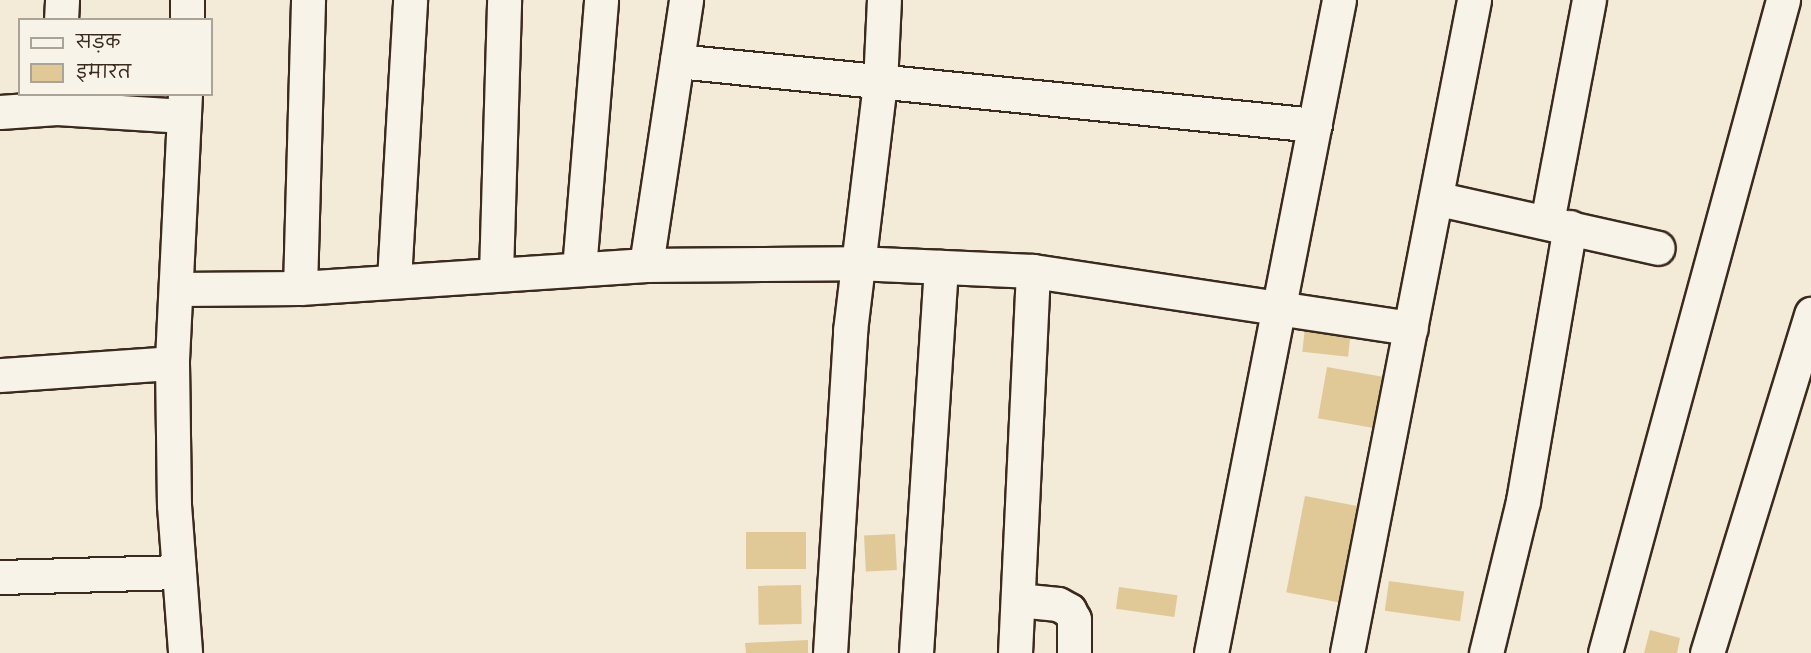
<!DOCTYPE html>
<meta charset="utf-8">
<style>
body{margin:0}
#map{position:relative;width:1811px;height:653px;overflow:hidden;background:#f3ead8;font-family:"Gochi Hand","Playpen Sans Deva",sans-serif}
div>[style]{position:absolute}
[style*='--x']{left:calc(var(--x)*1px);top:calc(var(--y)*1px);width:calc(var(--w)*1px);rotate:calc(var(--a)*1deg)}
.building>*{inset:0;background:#e1c897;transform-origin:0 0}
.roads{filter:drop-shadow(2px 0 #3b2a1e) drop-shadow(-2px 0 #3b2a1e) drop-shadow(0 2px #3b2a1e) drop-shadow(0 -2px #3b2a1e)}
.minor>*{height:33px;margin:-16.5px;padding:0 16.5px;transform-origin:16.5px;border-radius:16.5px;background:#f7f3e8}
span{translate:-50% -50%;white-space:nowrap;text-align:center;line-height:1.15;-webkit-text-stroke:5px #f7f3e8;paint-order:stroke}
.legend{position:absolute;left:18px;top:18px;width:195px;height:78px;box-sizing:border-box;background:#f7f3e8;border:2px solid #aca397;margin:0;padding:8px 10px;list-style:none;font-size:18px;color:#3b2a1e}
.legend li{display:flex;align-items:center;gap:12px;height:30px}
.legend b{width:30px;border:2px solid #aca397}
</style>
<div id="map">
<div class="building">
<div style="left:1305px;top:327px;width:46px;height:25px;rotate:6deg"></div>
<div style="left:1327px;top:367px;width:58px;height:52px;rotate:10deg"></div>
<div style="left:1305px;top:496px;width:53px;height:98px;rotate:11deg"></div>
<div style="left:746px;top:532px;width:60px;height:37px"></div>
<div style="left:895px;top:534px;width:36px;height:31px;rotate:87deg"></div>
<div style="left:1389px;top:581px;width:76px;height:30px;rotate:8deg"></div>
<div style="left:801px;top:585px;width:39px;height:43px;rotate:89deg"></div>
<div style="left:1119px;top:587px;width:59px;height:22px;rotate:8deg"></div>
<div style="clip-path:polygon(1650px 630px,1680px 638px,1677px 653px,1644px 653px)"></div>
<div style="clip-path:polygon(808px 640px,808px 653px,746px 653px,745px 643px)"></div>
</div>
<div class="roads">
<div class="minor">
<div style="--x:61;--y:20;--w:20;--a:-87"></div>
<div style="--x:187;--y:20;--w:20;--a:-90"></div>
<div style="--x:677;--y:61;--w:641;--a:5.73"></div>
<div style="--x:185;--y:94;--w:269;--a:92.8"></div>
<div style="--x:172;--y:363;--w:142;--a:89.2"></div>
<div style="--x:174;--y:505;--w:148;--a:85.7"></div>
<div style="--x:0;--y:112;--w:57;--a:-4"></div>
<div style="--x:57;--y:108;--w:127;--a:3.6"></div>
<div style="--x:1439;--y:199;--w:224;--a:12.6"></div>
<div style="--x:1547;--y:222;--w:226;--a:-79.3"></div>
<div style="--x:646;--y:265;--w:268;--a:-81.4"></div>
<div style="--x:579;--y:269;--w:270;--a:-85.3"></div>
<div style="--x:496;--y:274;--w:274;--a:-88.3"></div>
<div style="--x:394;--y:280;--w:280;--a:-86.7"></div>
<div style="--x:300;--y:288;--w:288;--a:-88.4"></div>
<div style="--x:177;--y:289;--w:123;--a:-0.5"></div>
<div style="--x:300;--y:288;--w:347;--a:-3.8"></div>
<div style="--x:646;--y:265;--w:210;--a:-0.5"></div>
<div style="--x:856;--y:263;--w:177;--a:2.6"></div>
<div style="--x:1033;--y:271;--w:382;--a:8.6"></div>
<div style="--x:0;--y:375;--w:172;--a:-4"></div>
<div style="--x:0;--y:577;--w:179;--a:-1.6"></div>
<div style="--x:1018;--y:600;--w:40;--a:5.7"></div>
<div style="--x:1058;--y:604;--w:13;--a:29"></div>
<div style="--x:1069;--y:610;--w:10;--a:61"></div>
<div style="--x:1074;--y:619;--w:34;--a:90"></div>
<div style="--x:830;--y:653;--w:323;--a:-86.4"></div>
<div style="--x:850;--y:331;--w:249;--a:-83.1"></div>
<div style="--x:880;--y:84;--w:84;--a:-87.3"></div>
<div style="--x:916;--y:653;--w:387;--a:-86.3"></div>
<div style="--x:1015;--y:653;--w:382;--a:-87.3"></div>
<div style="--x:1211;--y:653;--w:665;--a:-78.91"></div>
<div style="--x:1347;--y:653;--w:665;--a:-78.99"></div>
<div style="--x:1486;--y:653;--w:156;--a:-76.3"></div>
<div style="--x:1523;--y:501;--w:278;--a:-80.3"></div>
<div style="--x:1605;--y:653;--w:677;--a:-74.75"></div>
<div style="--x:1707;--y:653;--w:355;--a:-72.9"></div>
</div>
</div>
<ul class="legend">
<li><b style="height:8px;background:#f7f3e8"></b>सड़क</li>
<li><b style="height:16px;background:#e1c897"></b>इमारत</li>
</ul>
</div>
